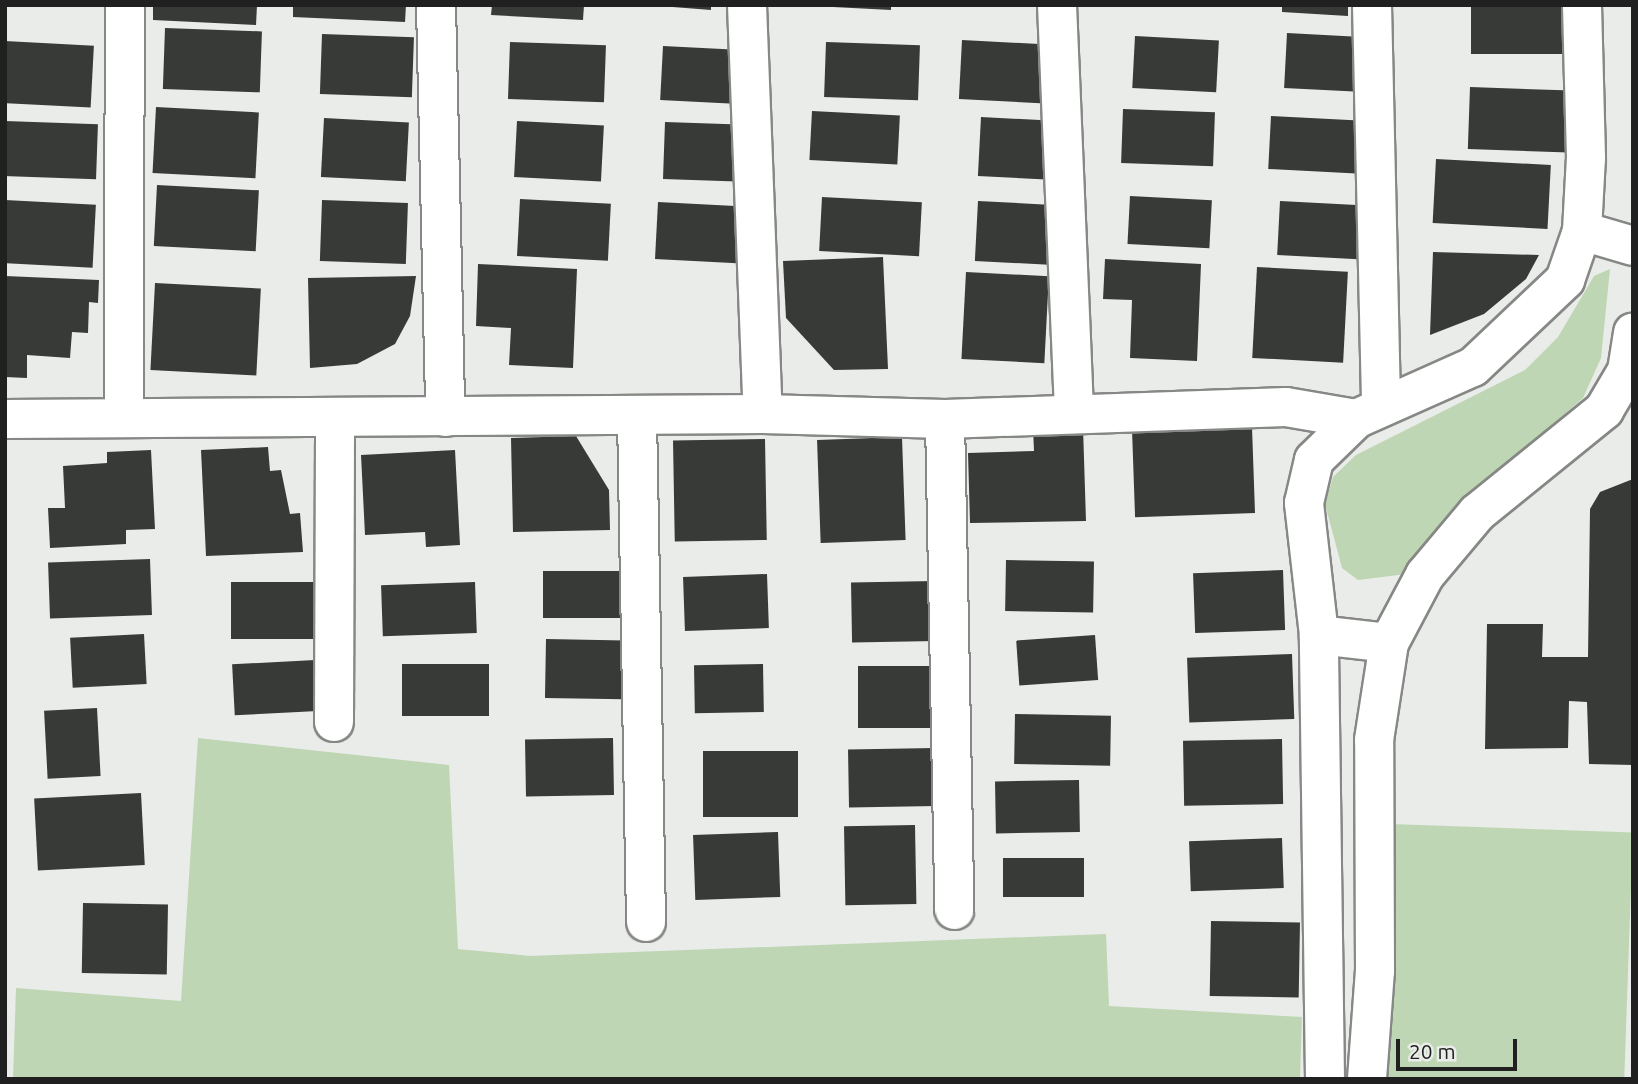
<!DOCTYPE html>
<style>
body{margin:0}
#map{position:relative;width:1638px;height:1084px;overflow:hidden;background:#e9ece8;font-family:Ubuntu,sans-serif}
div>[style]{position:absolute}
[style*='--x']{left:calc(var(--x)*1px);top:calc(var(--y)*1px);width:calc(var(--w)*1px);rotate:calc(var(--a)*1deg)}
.green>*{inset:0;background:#bed6b3;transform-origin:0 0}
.building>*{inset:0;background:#383a37;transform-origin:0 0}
.roads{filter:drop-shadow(2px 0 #868885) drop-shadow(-2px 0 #868885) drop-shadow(0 2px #868885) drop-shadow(0 -2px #868885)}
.minor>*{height:38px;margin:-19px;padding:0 19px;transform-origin:19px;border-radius:19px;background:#fff}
span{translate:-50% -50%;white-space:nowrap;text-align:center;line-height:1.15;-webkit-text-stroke:7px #e9ece8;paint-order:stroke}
.frame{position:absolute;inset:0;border:7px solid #1f201f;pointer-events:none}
.scale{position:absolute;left:1396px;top:1039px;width:121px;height:32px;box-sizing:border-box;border:4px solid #1f201f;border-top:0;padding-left:9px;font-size:21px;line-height:24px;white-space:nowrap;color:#1f201f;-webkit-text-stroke:5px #e9ece8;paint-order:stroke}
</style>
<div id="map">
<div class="green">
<div style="clip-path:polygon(1610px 269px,1601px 358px,1583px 398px,1463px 502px,1406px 574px,1358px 580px,1342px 568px,1325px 504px,1333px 477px,1356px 455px,1525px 370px,1558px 337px,1594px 276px)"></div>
<div style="clip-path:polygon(198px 738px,449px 765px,458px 949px,530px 956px,1106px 934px,1109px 1006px,1302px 1017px,1300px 1079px,13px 1079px,16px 988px,181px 1001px)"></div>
<div style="left:1390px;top:824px;width:243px;height:255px;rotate:2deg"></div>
</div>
<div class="building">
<div style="clip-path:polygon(153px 5px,257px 5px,256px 25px,153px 20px)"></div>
<div style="clip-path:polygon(293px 5px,406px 5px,405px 22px,293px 17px)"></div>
<div style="clip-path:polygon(492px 5px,584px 5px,583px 20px,491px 15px)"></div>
<div style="clip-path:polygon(647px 5px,711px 5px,711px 10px)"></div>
<div style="clip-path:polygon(833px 5px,891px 5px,891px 10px,833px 7px)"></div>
<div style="clip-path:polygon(1282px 5px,1348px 5px,1348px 16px,1282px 12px)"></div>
<div style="left:1471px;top:5px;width:96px;height:49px"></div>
<div style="left:165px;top:28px;width:97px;height:61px;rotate:2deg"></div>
<div style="left:1287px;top:33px;width:70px;height:55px;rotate:3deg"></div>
<div style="left:322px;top:34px;width:92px;height:60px;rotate:2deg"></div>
<div style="left:1135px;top:36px;width:84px;height:52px;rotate:3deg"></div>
<div style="left:962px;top:40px;width:91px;height:59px;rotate:3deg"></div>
<div style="left:5px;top:41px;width:89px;height:62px;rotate:3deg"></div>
<div style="left:510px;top:42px;width:96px;height:57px;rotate:2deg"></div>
<div style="left:826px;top:42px;width:94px;height:55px;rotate:2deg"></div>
<div style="left:663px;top:46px;width:74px;height:54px;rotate:3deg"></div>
<div style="left:1470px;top:87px;width:101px;height:62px;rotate:2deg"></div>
<div style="left:156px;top:107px;width:103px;height:66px;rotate:3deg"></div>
<div style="left:1123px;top:109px;width:92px;height:54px;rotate:2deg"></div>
<div style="left:812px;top:111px;width:88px;height:49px;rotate:3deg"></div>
<div style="left:1271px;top:116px;width:88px;height:53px;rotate:3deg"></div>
<div style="left:981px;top:117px;width:73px;height:59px;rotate:3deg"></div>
<div style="left:324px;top:118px;width:85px;height:59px;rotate:3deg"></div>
<div style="left:5px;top:121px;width:93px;height:55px;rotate:2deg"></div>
<div style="left:517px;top:121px;width:87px;height:56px;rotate:3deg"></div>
<div style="left:665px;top:122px;width:74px;height:57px;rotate:2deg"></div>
<div style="left:1436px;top:159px;width:115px;height:64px;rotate:3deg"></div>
<div style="left:157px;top:185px;width:102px;height:61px;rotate:3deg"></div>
<div style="left:1130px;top:196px;width:82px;height:48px;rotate:3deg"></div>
<div style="left:822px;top:197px;width:100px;height:54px;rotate:3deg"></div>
<div style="left:520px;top:199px;width:91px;height:57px;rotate:3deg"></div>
<div style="left:5px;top:200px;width:91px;height:63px;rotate:3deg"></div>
<div style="left:322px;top:200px;width:86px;height:61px;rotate:2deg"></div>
<div style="left:978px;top:201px;width:79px;height:60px;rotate:3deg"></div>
<div style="left:1280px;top:201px;width:86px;height:54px;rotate:3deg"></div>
<div style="left:658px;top:202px;width:82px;height:57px;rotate:3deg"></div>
<div style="clip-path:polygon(1433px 252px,1539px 255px,1526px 279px,1484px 314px,1430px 335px)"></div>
<div style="clip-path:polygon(883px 257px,888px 369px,834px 370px,786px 318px,783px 261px)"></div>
<div style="clip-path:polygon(1105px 259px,1201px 264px,1197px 361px,1130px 358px,1132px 300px,1103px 299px)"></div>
<div style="clip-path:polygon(478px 264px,577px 269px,573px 368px,509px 365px,511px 328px,476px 326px)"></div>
<div style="left:1257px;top:267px;width:91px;height:91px;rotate:3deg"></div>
<div style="left:966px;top:272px;width:83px;height:87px;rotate:3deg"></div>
<div style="clip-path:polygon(5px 276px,99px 280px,98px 303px,89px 302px,88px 333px,72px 332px,70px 358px,27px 355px,27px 378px,5px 377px)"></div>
<div style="clip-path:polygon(416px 276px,410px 316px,395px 344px,357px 364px,310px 368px,308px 278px)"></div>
<div style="left:155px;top:283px;width:106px;height:87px;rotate:3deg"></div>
<div style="clip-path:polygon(1083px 427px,1086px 521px,970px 523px,968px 453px,1034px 451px,1033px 429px)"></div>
<div style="left:1252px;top:427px;width:86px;height:120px;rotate:88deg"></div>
<div style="clip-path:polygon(576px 436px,609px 490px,610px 530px,513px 532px,511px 438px)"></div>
<div style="left:902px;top:437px;width:103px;height:85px;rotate:88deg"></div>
<div style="left:765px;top:439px;width:101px;height:92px;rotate:89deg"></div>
<div style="clip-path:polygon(268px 447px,270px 471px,281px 470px,290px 514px,300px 513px,303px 552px,206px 556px,201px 450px)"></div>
<div style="clip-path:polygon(151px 450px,155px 529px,126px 530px,126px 544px,50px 548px,48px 508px,65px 508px,63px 466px,107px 463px,107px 452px)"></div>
<div style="clip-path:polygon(455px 450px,460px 545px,426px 547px,425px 532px,365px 535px,361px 455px)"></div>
<div style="clip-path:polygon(1633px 479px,1633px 765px,1589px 764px,1587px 702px,1569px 701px,1568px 748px,1485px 749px,1487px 624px,1543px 624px,1542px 657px,1588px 657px,1590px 509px,1600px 492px)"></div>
<div style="left:150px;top:559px;width:56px;height:102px;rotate:88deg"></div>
<div style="left:1006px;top:560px;width:88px;height:51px;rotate:1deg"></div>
<div style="left:1283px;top:570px;width:60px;height:90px;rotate:88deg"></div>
<div style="left:543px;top:571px;width:88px;height:47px"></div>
<div style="left:767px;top:574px;width:54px;height:84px;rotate:88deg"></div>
<div style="left:935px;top:581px;width:60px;height:84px;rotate:89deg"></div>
<div style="left:231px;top:582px;width:86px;height:57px"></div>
<div style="left:475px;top:582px;width:51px;height:94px;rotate:88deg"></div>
<div style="left:144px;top:634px;width:50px;height:74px;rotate:87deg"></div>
<div style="left:1095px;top:635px;width:45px;height:79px;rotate:86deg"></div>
<div style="left:546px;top:639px;width:79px;height:59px;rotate:1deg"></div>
<div style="left:1292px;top:654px;width:65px;height:105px;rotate:88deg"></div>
<div style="left:315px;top:660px;width:51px;height:83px;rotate:87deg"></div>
<div style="left:402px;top:664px;width:87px;height:52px"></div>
<div style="left:763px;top:664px;width:48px;height:69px;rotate:89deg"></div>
<div style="left:858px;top:666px;width:79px;height:62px"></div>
<div style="left:97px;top:708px;width:68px;height:53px;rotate:87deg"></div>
<div style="left:1015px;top:714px;width:96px;height:50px;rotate:1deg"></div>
<div style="left:613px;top:738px;width:57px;height:88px;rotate:89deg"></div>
<div style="left:1282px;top:739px;width:65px;height:99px;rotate:89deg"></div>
<div style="left:935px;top:748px;width:58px;height:87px;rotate:89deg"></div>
<div style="left:798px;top:751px;width:66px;height:95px;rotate:90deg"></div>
<div style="left:1079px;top:780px;width:52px;height:84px;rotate:89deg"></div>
<div style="left:141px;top:793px;width:72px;height:107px;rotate:87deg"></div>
<div style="left:915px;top:825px;width:79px;height:71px;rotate:89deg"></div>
<div style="left:778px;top:832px;width:65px;height:85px;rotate:88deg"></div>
<div style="left:1282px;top:838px;width:50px;height:93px;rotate:88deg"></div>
<div style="left:1003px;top:858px;width:81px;height:39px"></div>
<div style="left:83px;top:903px;width:85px;height:70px;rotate:1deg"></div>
<div style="left:1211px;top:921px;width:89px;height:75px;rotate:1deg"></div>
</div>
<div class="roads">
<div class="minor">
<div style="--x:436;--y:5;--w:412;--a:88.7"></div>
<div style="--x:747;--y:5;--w:409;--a:87.8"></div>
<div style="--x:1057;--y:5;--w:405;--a:87.6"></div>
<div style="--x:1372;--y:5;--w:402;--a:88.7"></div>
<div style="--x:1582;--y:231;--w:53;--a:16.4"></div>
<div style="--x:637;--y:415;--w:507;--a:88.98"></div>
<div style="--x:124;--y:418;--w:413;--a:-89.9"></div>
<div style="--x:5;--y:419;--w:758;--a:-0.38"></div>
<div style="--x:763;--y:414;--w:182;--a:1.6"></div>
<div style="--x:945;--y:419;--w:341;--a:-2"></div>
<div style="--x:1286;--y:407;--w:71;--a:9.7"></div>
<div style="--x:945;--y:419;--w:491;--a:88.9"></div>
<div style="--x:1319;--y:635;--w:70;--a:6.5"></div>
<div style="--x:334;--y:722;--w:303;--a:-89.8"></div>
<div style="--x:1325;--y:1079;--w:444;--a:-90.8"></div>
<div style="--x:1319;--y:635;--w:133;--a:-96.5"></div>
<div style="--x:1304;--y:503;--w:44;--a:-76.9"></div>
<div style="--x:1314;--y:460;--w:59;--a:-44.3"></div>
<div style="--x:1356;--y:419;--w:128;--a:-24"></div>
<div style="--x:1473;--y:367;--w:127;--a:-43.4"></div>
<div style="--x:1565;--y:280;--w:52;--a:-70.9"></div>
<div style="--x:1582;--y:231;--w:73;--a:-86.9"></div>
<div style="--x:1586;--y:158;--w:153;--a:-91.5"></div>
<div style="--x:1367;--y:1079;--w:108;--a:-85.8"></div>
<div style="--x:1375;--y:971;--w:231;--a:-90.2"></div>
<div style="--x:1374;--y:740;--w:98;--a:-81.2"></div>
<div style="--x:1389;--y:643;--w:77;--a:-62.1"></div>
<div style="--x:1425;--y:575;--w:81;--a:-50"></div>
<div style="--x:1477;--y:513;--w:164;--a:-39"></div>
<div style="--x:1604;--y:410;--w:45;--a:-59.5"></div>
<div style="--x:1627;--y:371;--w:39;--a:-81"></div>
</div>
</div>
<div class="frame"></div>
<div class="scale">20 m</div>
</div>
